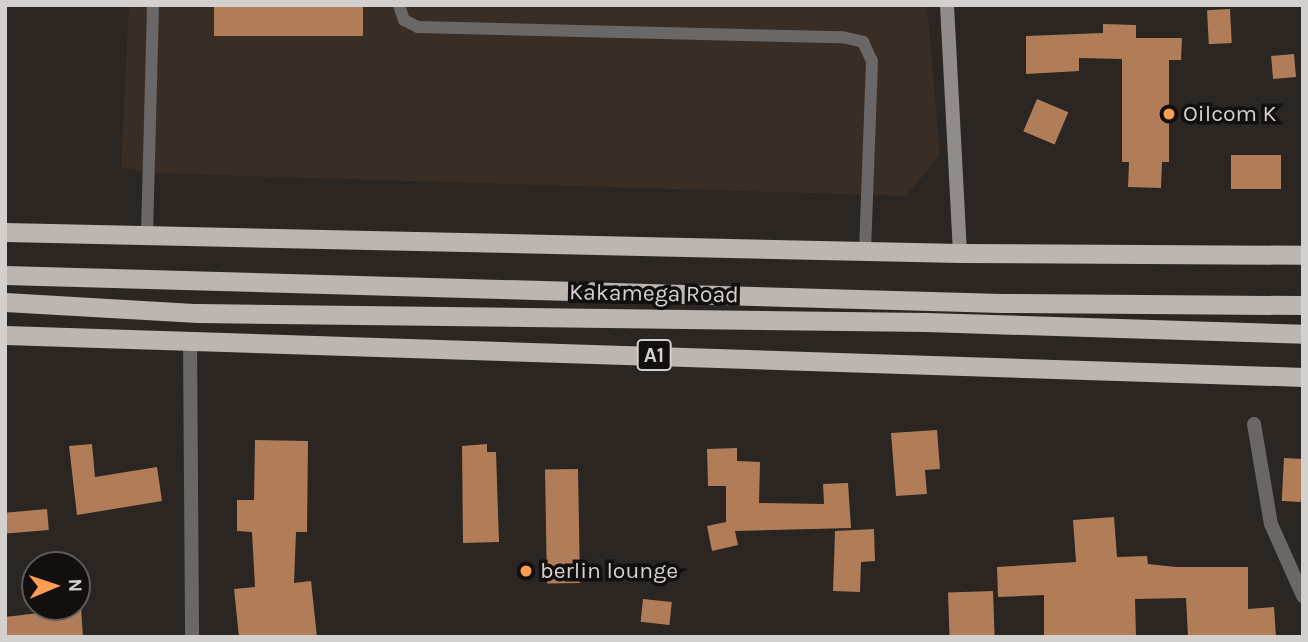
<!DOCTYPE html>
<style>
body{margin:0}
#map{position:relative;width:1308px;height:642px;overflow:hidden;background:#2b2622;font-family:Karla,sans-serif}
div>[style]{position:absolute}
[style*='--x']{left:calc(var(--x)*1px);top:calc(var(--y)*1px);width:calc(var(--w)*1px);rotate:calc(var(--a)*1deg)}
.built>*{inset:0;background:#382e26}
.building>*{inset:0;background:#b17d58;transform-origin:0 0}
.service>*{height:12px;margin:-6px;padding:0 6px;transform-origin:6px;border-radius:6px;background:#6a6866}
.minor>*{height:14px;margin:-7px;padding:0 7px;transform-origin:7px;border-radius:7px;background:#6a6866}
.secondary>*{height:14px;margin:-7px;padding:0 7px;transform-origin:7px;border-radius:7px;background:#918c89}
.trunk>*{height:19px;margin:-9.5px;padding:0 9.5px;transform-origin:9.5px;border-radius:9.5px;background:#bcb5b0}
.dots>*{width:19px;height:19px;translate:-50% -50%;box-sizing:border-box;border:4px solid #120f0e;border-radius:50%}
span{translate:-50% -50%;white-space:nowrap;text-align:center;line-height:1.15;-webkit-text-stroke:7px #120f0e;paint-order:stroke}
.shield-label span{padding:2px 5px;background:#120f0e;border:2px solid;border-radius:5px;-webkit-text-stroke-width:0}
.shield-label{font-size:21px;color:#d4d0ce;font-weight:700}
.poi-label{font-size:23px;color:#d4d0ce}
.left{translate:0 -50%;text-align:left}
.street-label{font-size:23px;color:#d4d0ce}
.frame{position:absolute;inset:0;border:7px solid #d4d0ce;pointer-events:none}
.north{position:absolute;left:21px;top:551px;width:70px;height:70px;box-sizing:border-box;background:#120f0e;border:2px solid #605c5b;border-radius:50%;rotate:88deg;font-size:19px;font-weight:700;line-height:28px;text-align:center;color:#d4d0ce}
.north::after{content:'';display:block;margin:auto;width:24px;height:32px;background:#fc9d54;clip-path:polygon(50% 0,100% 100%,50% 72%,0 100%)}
</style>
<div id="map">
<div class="built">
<div style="clip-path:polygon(129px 5px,927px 5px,940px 155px,906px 196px,149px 173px,121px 167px)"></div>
</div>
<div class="building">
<div style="left:214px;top:5px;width:149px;height:31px"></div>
<div style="left:1230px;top:9px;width:34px;height:23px;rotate:87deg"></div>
<div style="clip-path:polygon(1103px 24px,1136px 25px,1136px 38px,1182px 38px,1181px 60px,1169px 60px,1169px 162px,1162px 162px,1161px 188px,1128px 187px,1129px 162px,1122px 162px,1122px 59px,1079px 58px,1079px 71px,1026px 74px,1026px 36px,1103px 33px)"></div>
<div style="left:1294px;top:54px;width:23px;height:23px;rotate:85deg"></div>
<div style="left:1037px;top:99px;width:34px;height:35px;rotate:23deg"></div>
<div style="left:1231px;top:155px;width:50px;height:34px"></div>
<div style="clip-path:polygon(937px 430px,940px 469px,925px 470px,927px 494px,896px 496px,891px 433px)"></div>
<div style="clip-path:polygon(255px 440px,308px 441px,307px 532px,296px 532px,294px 583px,311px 581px,317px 637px,239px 637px,234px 589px,255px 587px,252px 532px,237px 531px,237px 500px,254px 500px)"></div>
<div style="clip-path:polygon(92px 444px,95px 477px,157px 467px,162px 501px,77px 515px,69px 446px)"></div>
<div style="clip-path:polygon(487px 444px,487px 452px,496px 452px,499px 542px,463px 543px,462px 446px)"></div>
<div style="clip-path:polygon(737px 448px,737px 461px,760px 462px,759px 503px,824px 504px,823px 484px,848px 483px,851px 528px,735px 531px,738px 545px,712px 551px,707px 526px,726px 522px,726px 486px,708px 486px,707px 449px)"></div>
<div style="left:1284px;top:458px;width:19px;height:43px;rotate:3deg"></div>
<div style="left:578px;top:469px;width:114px;height:33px;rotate:89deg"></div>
<div style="left:47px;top:509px;width:21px;height:42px;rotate:85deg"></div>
<div style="clip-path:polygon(1114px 517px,1117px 557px,1147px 556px,1148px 564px,1176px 567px,1248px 567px,1248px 609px,1274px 607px,1276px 637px,1188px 637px,1186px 598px,1135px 599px,1136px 637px,1044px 637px,1044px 595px,998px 597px,997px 567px,1076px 562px,1073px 520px)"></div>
<div style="clip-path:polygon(874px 529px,875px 561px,861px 562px,860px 592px,833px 591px,835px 531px)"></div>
<div style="left:993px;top:591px;width:46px;height:45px;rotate:88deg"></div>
<div style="left:643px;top:599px;width:29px;height:23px;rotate:6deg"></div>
<div style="clip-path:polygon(39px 607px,81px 607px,83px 637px,5px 637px,5px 617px,39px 613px)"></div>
</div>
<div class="service">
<div style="--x:399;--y:5;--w:16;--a:72"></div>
<div style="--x:404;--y:20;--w:16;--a:27"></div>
<div style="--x:418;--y:27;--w:424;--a:1.4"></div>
<div style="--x:842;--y:37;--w:22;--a:13"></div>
<div style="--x:863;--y:42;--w:21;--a:65"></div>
<div style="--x:872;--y:61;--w:187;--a:92.1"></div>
<div style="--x:147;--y:235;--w:230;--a:-88.5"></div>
</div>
<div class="minor">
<div style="--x:190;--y:339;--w:298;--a:89.6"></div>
<div style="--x:1254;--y:424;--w:101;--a:80.4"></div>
<div style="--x:1271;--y:524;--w:79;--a:66"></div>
</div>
<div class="secondary">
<div style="--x:947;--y:5;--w:248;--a:87"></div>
</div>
<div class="trunk">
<div style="--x:5;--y:232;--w:955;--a:1.26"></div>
<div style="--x:960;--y:253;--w:343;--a:0.3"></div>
<div style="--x:5;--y:275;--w:997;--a:1.61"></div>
<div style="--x:1002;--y:303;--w:301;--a:0.4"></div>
<div style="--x:5;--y:302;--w:193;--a:3.3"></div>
<div style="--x:198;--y:313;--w:728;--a:0.71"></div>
<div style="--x:926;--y:322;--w:377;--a:1.8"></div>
<div style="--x:5;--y:335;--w:1299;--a:1.85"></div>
</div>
<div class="dots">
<div style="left:1169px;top:114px;background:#fc9d54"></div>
<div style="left:526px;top:571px;background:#fc9d54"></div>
</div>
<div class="shield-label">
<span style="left:654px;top:355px">A1</span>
</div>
<div class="poi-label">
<span class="left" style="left:1183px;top:114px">Oilcom K</span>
<span class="left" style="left:540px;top:571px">berlin lounge</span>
</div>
<div class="street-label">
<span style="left:654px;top:294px;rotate:1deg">Kakamega Road</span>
</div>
<div class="frame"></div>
<div class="north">N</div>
</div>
